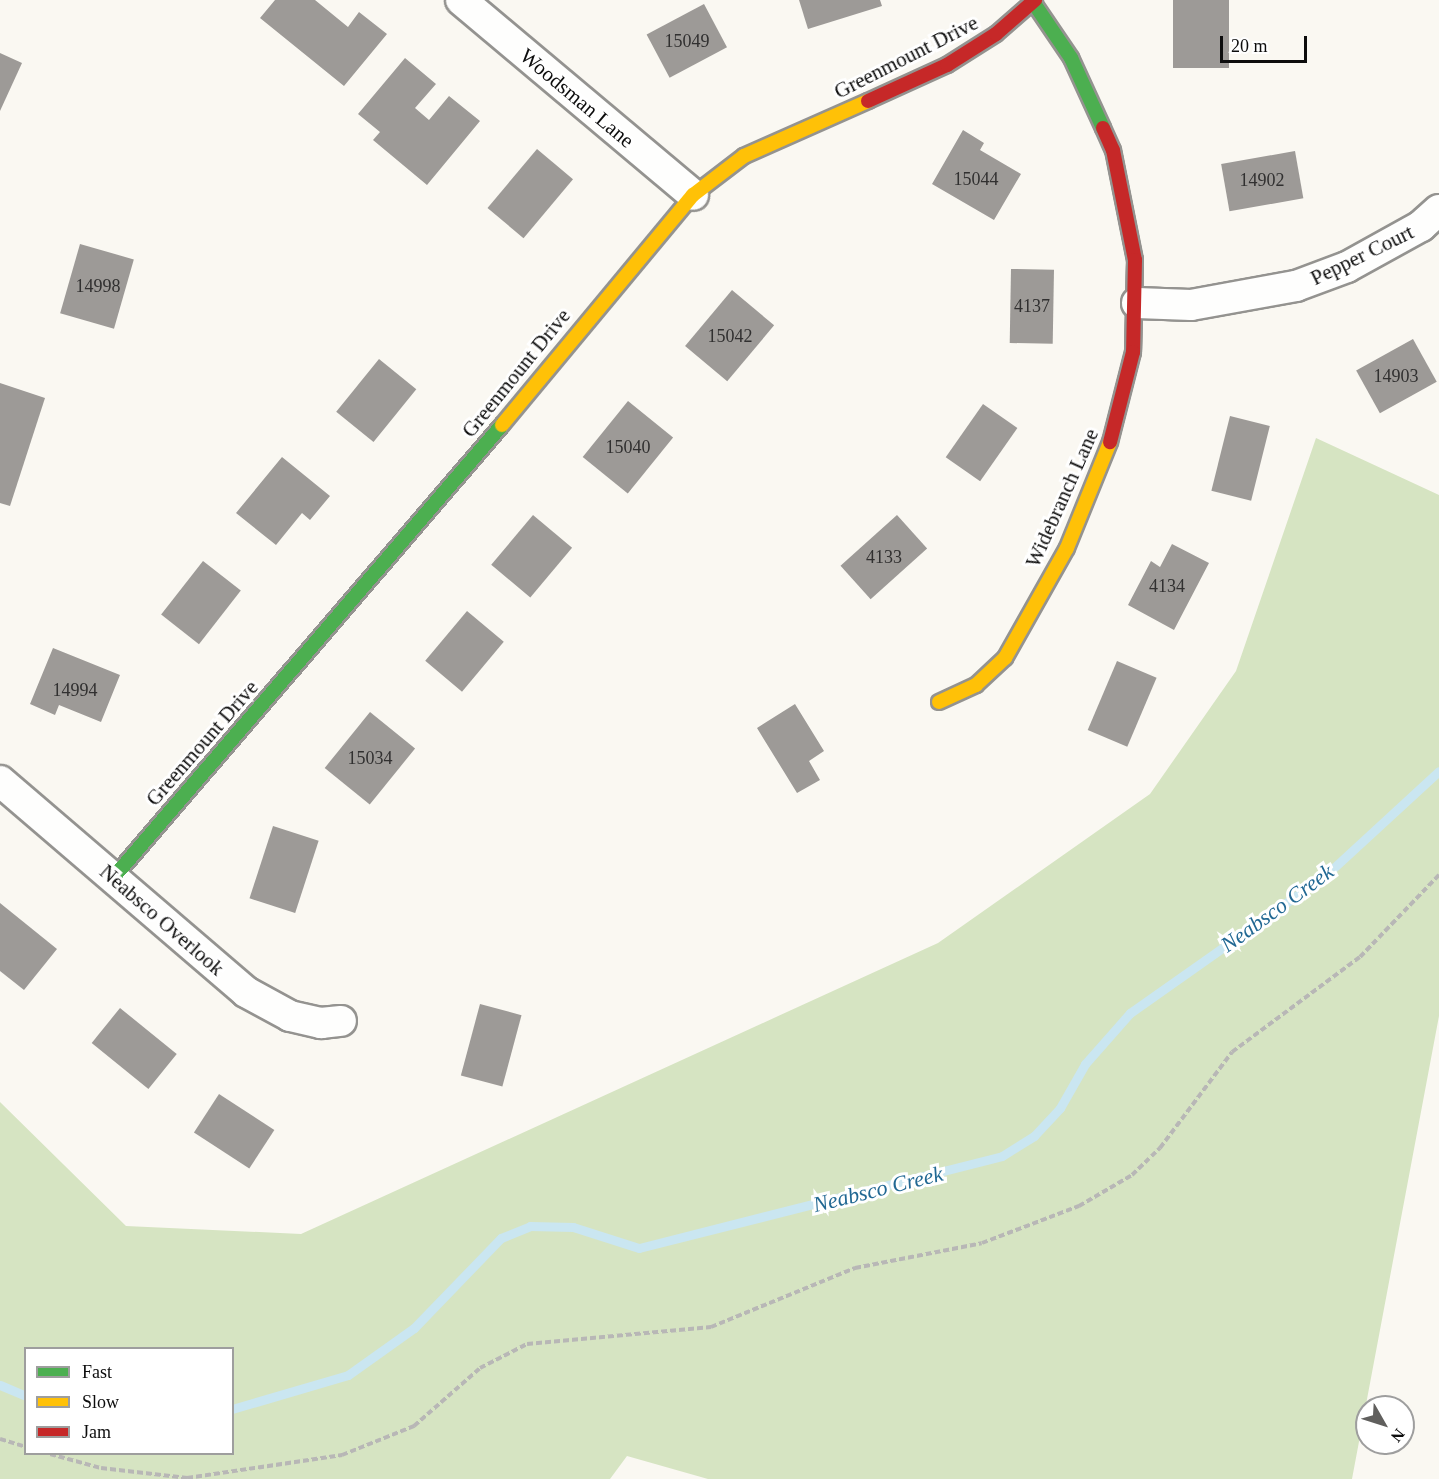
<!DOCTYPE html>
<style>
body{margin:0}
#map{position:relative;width:1439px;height:1479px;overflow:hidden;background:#faf8f2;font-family:"Times New Roman",serif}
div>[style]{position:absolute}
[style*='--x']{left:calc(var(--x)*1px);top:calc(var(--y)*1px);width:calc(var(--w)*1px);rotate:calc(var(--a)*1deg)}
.forest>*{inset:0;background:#d6e4c2}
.stream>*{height:9px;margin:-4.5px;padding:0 4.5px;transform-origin:4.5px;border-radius:4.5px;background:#cae6f1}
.building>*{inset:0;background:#9d9a97;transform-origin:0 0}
.path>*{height:4px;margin-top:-2px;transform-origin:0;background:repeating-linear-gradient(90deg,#b8b7b6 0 6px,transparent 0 9px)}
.roads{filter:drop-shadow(2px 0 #949390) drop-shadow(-2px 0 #949390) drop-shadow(0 2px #949390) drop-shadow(0 -2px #949390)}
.street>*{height:30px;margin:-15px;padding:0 15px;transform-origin:15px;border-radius:15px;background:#fefefd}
.fast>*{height:14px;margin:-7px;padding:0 7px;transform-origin:7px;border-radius:7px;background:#4caf50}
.slow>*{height:14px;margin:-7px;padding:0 7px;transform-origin:7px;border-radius:7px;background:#ffc107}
.jam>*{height:14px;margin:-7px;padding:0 7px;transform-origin:7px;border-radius:7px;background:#c62828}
span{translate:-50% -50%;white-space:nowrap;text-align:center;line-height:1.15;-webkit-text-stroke:6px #fff;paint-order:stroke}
.number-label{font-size:18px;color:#313030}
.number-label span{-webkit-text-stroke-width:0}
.street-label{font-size:21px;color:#0d0d0d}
.water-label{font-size:22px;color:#216893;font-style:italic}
.legend{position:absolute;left:24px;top:1347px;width:210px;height:108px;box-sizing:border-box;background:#fff;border:2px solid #9e9e9e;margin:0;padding:8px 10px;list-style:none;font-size:18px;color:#0d0d0d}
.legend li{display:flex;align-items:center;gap:12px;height:30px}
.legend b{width:30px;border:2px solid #9e9e9e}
.north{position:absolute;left:1355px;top:1395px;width:60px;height:60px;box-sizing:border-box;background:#fff;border:2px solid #9e9e9e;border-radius:50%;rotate:129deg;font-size:16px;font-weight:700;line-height:24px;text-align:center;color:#0d0d0d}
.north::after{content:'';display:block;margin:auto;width:21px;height:27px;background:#605f5d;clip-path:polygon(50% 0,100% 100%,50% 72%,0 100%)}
.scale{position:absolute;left:1220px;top:36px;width:87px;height:27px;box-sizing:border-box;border:3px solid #0d0d0d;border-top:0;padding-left:8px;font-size:18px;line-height:21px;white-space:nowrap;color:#0d0d0d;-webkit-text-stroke:4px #fff;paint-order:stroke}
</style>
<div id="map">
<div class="forest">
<div style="clip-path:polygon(evenodd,1316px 438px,1439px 495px,1439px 1016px,1352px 1479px,708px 1479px,627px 1456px,610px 1479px,0 1479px,0 1102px,126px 1226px,301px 1234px,938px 943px,1150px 794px,1236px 671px,1316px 438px,26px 1348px,232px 1348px,232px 1454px,26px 1454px,26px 1348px)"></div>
</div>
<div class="stream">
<div style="--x:0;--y:1385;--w:28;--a:23"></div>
<div style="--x:232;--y:1409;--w:121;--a:-16.3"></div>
<div style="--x:348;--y:1375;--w:81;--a:-35.5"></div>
<div style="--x:414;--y:1328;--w:125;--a:-46"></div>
<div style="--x:501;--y:1238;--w:31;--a:-22"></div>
<div style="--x:530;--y:1226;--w:43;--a:1.3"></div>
<div style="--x:573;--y:1227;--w:69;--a:17.7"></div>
<div style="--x:639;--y:1248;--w:374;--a:-14.2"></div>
<div style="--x:1002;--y:1156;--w:38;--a:-32"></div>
<div style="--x:1034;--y:1136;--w:38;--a:-47"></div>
<div style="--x:1060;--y:1108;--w:51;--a:-60.4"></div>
<div style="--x:1085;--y:1064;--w:68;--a:-48.6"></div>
<div style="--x:1130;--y:1013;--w:241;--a:-35.2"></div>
<div style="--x:1327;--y:874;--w:152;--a:-42.6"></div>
</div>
<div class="building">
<div style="clip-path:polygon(275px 0,315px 0,348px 27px,359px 12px,387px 34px,344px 86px,260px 18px)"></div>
<div style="clip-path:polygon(799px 0,880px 0,882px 6px,808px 29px)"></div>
<div style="left:1173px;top:0;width:56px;height:68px"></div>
<div style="left:704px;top:4px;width:49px;height:65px;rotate:62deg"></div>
<div style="clip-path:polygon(0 53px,22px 63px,0 111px)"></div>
<div style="clip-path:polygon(405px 58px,436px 84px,415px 108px,429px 120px,449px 96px,480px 121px,427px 185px,373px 140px,380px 132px,358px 114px)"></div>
<div style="clip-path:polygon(963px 130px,984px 143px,980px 150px,1021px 174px,994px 220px,932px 184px)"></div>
<div style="left:537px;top:149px;width:47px;height:77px;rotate:40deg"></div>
<div style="left:1295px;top:151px;width:48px;height:75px;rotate:80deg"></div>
<div style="left:80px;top:244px;width:56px;height:72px;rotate:16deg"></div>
<div style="left:1011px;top:269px;width:43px;height:74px;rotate:1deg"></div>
<div style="left:732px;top:290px;width:55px;height:73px;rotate:40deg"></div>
<div style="left:1413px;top:339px;width:49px;height:65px;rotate:61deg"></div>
<div style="left:379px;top:359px;width:48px;height:68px;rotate:39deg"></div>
<div style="clip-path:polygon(0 383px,45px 398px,10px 506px,0 503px)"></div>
<div style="left:628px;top:401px;width:58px;height:72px;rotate:39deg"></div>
<div style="left:983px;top:404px;width:42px;height:65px;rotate:35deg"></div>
<div style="left:1230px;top:416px;width:41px;height:77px;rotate:14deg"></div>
<div style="clip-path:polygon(282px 457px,330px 496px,310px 520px,302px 513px,276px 545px,236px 513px)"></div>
<div style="left:533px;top:515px;width:51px;height:65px;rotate:40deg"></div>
<div style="left:897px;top:515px;width:45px;height:76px;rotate:48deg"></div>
<div style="clip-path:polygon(1172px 544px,1209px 563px,1174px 630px,1128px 605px,1151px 561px,1160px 567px)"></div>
<div style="left:203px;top:561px;width:48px;height:68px;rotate:38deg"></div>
<div style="left:467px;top:611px;width:48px;height:65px;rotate:40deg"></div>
<div style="clip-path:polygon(53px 648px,120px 675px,101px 722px,59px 705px,55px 715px,30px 704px)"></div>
<div style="left:1117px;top:661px;width:43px;height:75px;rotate:23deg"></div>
<div style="clip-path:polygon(795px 704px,824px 751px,809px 761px,820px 780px,797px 793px,757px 728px)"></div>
<div style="left:370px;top:712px;width:58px;height:72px;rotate:39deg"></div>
<div style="left:273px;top:826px;width:48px;height:76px;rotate:18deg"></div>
<div style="clip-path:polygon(0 903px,57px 949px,24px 990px,0 971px)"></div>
<div style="left:480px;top:1004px;width:43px;height:74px;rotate:15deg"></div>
<div style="left:120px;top:1008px;width:73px;height:45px;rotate:39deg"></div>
<div style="left:219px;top:1094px;width:66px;height:46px;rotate:33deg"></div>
</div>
<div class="path">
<div style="--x:0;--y:1439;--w:27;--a:17"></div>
<div style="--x:50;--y:1454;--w:53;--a:15.4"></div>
<div style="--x:101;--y:1468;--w:87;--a:6.6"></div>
<div style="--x:187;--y:1478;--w:157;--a:-8.4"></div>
<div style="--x:342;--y:1455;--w:78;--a:-21.9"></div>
<div style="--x:414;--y:1426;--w:88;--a:-41.3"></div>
<div style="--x:480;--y:1368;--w:53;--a:-27.1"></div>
<div style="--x:527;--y:1344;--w:185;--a:-5.3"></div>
<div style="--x:711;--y:1327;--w:156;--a:-22.3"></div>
<div style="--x:855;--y:1268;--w:129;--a:-11.1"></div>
<div style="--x:982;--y:1243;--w:104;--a:-20.9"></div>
<div style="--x:1079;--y:1206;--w:61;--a:-30.3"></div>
<div style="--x:1132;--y:1175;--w:39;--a:-44"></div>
<div style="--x:1160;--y:1148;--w:120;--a:-53.1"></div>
<div style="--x:1232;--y:1052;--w:159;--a:-36.6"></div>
<div style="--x:1360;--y:957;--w:114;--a:-46.1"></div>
</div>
<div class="roads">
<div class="street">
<div style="--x:461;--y:0;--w:303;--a:40"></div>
<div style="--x:1137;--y:303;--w:54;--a:2.1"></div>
<div style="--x:1191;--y:305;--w:107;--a:-10.3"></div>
<div style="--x:1296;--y:286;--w:54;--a:-20.4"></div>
<div style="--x:1347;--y:267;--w:85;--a:-29"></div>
<div style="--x:1421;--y:226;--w:24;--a:-42"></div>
<div style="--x:0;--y:781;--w:324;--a:40.6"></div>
<div style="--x:246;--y:992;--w:50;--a:28.6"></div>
<div style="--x:290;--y:1016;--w:32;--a:13"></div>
<div style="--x:321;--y:1023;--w:20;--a:-6"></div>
</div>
<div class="fast">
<div style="--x:1033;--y:2;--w:68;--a:55.8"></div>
<div style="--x:1071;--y:58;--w:77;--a:65.4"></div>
<div style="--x:113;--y:878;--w:597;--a:-49.35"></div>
</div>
<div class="slow">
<div style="--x:502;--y:425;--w:299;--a:-50.3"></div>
<div style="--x:693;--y:195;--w:64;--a:-37.4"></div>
<div style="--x:744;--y:156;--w:136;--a:-23.9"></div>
<div style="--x:939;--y:702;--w:41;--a:-24.7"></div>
<div style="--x:976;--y:685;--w:40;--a:-43"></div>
<div style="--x:1005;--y:658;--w:126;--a:-60.6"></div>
<div style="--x:1067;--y:548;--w:114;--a:-67.9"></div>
</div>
<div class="jam">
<div style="--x:868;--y:101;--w:87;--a:-24.5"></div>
<div style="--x:947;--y:65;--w:58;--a:-32.3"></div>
<div style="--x:996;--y:34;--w:52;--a:-41.1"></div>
<div style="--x:1103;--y:128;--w:24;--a:66"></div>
<div style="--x:1113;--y:150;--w:112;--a:78.7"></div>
<div style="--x:1135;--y:260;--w:92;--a:91.2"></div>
<div style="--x:1133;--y:352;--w:93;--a:104.3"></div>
</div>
</div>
<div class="number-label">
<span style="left:687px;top:41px">15049</span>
<span style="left:976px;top:179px">15044</span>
<span style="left:1262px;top:180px">14902</span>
<span style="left:98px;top:286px">14998</span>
<span style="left:1032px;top:306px">4137</span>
<span style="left:730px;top:336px">15042</span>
<span style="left:1396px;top:376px">14903</span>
<span style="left:628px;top:447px">15040</span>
<span style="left:884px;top:557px">4133</span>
<span style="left:1167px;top:586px">4134</span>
<span style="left:75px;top:690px">14994</span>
<span style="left:370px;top:758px">15034</span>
</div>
<div class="street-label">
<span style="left:906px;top:57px;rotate:-27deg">Greenmount Drive</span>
<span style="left:577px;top:98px;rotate:40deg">Woodsman Lane</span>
<span style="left:1362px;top:255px;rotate:-26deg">Pepper Court</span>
<span style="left:516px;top:373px;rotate:-51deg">Greenmount Drive</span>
<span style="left:1062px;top:498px;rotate:-66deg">Widebranch Lane</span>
<span style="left:202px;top:743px;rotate:-49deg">Greenmount Drive</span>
<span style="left:162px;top:920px;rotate:41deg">Neabsco Overlook</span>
</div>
<div class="water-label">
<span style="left:1277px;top:908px;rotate:-36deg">Neabsco Creek</span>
<span style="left:878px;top:1189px;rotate:-14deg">Neabsco Creek</span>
</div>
<ul class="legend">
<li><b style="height:8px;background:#4caf50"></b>Fast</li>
<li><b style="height:8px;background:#ffc107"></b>Slow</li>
<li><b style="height:8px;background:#c62828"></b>Jam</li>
</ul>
<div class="north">N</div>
<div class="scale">20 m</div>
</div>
